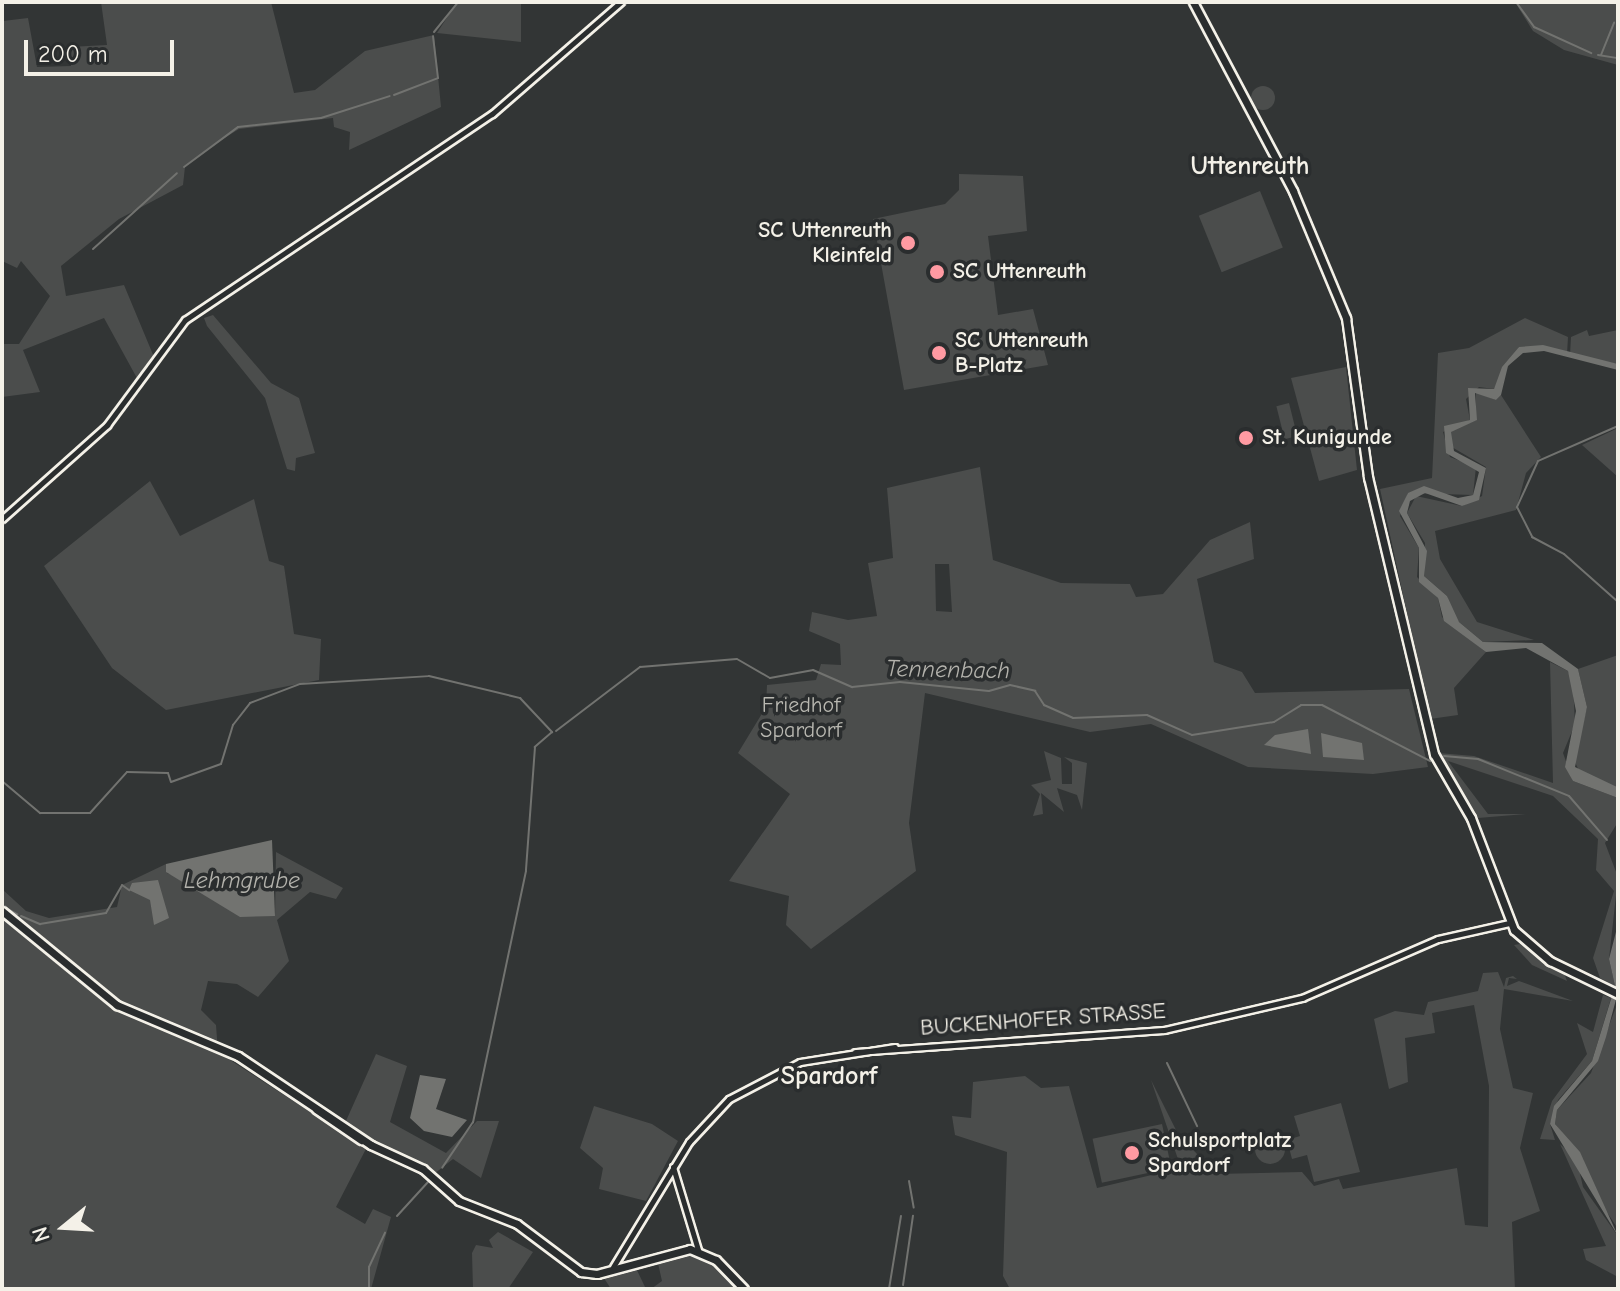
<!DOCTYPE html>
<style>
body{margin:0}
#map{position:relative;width:1620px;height:1291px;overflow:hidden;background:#323535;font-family:"Comic Neue",sans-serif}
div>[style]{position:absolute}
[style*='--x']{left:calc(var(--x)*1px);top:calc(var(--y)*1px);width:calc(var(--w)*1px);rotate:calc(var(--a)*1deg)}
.green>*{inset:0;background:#4b4d4c;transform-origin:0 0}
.round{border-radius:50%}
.water>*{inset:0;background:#727370}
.stream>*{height:2px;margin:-1px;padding:0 1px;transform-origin:1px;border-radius:1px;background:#727370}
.roads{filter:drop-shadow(2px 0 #f4f1e8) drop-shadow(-2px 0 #f4f1e8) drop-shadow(0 2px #f4f1e8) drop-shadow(0 -2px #f4f1e8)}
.minor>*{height:5px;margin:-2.5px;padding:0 2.5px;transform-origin:2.5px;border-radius:2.5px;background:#2a2d2e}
.major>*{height:7px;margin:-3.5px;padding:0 3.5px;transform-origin:3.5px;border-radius:3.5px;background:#2a2d2e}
.dots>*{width:22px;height:22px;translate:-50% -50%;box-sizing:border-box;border:4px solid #2a2d2e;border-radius:50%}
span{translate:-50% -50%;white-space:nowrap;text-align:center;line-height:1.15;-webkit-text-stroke:7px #2a2d2e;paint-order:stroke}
.poi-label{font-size:22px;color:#f4f1e8;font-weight:700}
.right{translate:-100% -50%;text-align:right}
.left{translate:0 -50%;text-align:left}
.park-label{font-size:22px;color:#b9b8b1}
.street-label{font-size:22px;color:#f4f1e8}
.water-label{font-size:24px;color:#b3b2ac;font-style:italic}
.quarter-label{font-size:26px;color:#f4f1e8;font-weight:700}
.frame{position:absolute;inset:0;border:4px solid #f4f1e8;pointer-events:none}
.north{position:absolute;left:24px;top:1187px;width:80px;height:80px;-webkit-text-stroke:6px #2a2d2e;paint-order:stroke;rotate:252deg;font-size:22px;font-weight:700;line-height:32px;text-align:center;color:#f4f1e8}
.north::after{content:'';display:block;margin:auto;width:28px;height:36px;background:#f4f1e8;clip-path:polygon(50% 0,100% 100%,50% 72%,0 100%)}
.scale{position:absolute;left:24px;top:40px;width:150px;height:36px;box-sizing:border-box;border:4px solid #f4f1e8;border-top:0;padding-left:10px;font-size:24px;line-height:28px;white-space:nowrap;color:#f4f1e8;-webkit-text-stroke:6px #2a2d2e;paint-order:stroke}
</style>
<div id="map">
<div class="green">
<div style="clip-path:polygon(2px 2px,3px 21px,28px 18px,37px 67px,71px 66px,69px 47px,107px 45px,101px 2px,271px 2px,294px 93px,315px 90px,365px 51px,434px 35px,441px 107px,349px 150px,350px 132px,334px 127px,333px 118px,239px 129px,210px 147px,185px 167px,183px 185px,119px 219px,61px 266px,66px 296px,124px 285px,154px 357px,138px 380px,104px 318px,23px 350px,40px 392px,2px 397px,2px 344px,19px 344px,50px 296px,21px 261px,17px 268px,2px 261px)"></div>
<div style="clip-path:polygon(457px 2px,521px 2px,521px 42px,437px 33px)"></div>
<div style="clip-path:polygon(1515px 2px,1618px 2px,1618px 65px,1564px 50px,1533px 31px)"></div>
<div class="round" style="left:1251px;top:86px;width:24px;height:24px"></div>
<div style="clip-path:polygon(959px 174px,1023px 176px,1027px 231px,988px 236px,998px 315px,1033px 309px,1048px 365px,904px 390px,873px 219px,945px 204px,959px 190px)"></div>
<div style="left:1260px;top:191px;width:61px;height:66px;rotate:68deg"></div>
<div style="clip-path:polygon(213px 315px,271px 383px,299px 398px,315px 453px,296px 458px,295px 471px,287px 469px,265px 398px,207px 326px,204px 318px)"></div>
<div style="clip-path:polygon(1525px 318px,1568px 337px,1567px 354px,1519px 347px,1494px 389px,1479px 387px,1466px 399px,1470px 420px,1443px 432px,1450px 457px,1476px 467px,1473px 495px,1408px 493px,1400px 516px,1419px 548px,1417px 577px,1438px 598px,1442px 617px,1486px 652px,1454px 688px,1458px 715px,1430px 719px,1380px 489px,1432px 478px,1438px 353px,1469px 348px)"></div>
<div style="clip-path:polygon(1587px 330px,1589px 336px,1618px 330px,1618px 364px,1570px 355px,1571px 337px)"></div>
<div style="clip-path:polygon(1346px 367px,1357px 470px,1319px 481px,1291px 378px)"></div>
<div style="clip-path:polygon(1476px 392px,1496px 400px,1501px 395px,1541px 457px,1526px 473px,1516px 510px,1435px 531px,1440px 559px,1477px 622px,1534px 640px,1483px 642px,1453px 617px,1447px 596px,1424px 576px,1425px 543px,1407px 513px,1416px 496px,1462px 506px,1482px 496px,1486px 467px,1450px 446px,1451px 431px,1476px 420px)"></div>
<div style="left:1289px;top:403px;width:34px;height:13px;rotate:76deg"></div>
<div style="clip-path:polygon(1618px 428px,1618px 477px,1582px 445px)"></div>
<div style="clip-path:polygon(evenodd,980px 467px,993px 560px,1061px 583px,1130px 584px,1136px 597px,1163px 594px,1210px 540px,1250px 522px,1254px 559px,1197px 579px,1214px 662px,1242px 672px,1255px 693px,1409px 689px,1428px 767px,1373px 774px,1248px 767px,1151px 724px,1090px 732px,925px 693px,909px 823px,916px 871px,811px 949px,786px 925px,789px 896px,729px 881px,790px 794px,738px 753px,766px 707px,767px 685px,816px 680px,821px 664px,841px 665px,840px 644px,809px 631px,812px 612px,848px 620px,877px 616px,868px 563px,893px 558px,887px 488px,980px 467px,935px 564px,949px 564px,952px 612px,936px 611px,935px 564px)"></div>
<div style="clip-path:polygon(150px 481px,180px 536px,254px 499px,269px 561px,284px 566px,294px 634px,321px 639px,319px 680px,166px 710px,112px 668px,44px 566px)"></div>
<div style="clip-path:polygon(1618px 655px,1618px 788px,1580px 773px,1574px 760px,1587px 707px,1578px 669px)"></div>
<div style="clip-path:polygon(1550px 662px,1568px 671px,1573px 684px,1575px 724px,1563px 753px,1573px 781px,1618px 798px,1618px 822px,1605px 843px,1618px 877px,1609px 959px,1615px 986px,1600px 978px,1593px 958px,1614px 891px,1596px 870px,1598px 839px,1553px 796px,1448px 761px,1488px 814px,1526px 814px,1478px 818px,1438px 753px,1474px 756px,1553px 783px)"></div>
<div style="clip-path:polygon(1044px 751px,1061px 758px,1062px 784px,1072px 784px,1072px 763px,1064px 757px,1087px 763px,1082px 810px,1077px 795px,1057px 788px,1064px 812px,1041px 793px,1043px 814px,1033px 816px,1040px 794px,1031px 785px,1051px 780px)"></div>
<div style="clip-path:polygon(276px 852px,343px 888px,336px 899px,310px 892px,277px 920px,289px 961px,258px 997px,237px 984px,208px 981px,201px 1010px,216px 1025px,218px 1052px,341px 1132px,376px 1054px,407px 1066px,390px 1122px,446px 1153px,477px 1121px,499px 1121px,481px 1178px,453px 1159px,429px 1178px,368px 1145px,336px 1207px,365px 1224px,373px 1209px,391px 1217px,371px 1289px,2px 1289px,2px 889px,26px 911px,49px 918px,117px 907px,122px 885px,166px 864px,167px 873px,275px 916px)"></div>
<div style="clip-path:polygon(1520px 944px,1564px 973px,1567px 981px,1532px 965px,1514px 945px)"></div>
<div style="clip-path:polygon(1498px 972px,1504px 987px,1506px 978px,1513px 976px,1517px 979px,1509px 978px,1507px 986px,1519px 981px,1573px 1001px,1504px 989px,1500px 1029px,1513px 1088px,1533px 1093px,1520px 1148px,1540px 1211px,1512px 1222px,1515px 1289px,1010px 1289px,1003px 1276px,1007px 1152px,955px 1135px,952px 1116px,971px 1118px,973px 1082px,1025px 1076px,1041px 1088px,1069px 1086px,1097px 1188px,1181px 1168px,1151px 1080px,1178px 1134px,1216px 1174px,1302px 1172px,1314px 1186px,1339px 1179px,1343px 1189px,1457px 1168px,1465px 1225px,1488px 1227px,1489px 1086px,1474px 1005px,1432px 1013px,1435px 1033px,1405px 1038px,1408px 1082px,1389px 1089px,1374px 1019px,1395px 1011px,1424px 1015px,1428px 1002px,1478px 991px,1483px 973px)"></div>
<div style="clip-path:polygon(1603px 995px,1611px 998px,1592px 1061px,1558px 1100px,1550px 1124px,1555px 1140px,1540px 1139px,1552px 1101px,1587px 1054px,1577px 1023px,1593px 1032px)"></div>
<div style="clip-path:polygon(1618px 1002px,1618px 1229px,1589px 1185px,1583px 1159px,1555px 1124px,1557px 1110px,1591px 1073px)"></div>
<div style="clip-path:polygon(1341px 1103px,1360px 1172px,1314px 1182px,1307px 1155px,1292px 1159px,1287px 1140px,1300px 1136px,1294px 1116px)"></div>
<div style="clip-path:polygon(594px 1106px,652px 1124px,678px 1141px,646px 1201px,599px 1189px,603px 1168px,580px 1148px)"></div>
<div style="left:1162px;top:1124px;width:45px;height:71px;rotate:78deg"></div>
<div class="round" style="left:1255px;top:1134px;width:30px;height:30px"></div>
<div style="clip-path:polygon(1560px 1144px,1577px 1160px,1583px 1187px,1618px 1236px,1618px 1277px,1586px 1260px,1583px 1249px,1606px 1246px)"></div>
<div style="clip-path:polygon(498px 1232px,533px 1252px,508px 1289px,473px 1289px,472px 1253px,476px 1245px,493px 1248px,489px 1240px)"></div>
<div style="clip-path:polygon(699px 1251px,741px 1289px,651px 1289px,662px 1281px,657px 1259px)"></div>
<div style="clip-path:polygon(634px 1264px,646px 1289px,611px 1289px,602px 1275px)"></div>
</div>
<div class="water">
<div style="clip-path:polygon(1543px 345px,1618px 364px,1618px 370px,1544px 351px,1523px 353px,1508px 366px,1501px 395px,1496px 400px,1475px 393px,1477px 420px,1451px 432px,1454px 451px,1486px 468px,1479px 500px,1462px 506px,1425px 493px,1410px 501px,1407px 513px,1427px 551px,1424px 576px,1447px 596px,1459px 622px,1483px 642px,1542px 643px,1578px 669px,1587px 707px,1575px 767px,1617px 787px,1618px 798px,1573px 781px,1565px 767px,1576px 711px,1568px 671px,1526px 648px,1486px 652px,1444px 621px,1438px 598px,1419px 582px,1419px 548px,1399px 511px,1408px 493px,1424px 486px,1458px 498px,1473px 495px,1479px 472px,1446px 453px,1444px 426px,1470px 420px,1468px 388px,1494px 389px,1502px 367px,1519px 347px)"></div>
<div style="clip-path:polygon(1308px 729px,1311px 754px,1264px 745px,1275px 735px)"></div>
<div style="clip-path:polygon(1321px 733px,1362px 743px,1364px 760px,1323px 757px)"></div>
<div style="clip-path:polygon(272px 840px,275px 916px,240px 917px,166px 872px,166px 864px)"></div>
<div style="clip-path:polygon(158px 880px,169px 918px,154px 925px,150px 900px,129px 890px,132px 883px)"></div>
<div style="clip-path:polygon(1618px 924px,1618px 992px,1606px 1037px,1598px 1061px,1557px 1110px,1555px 1124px,1580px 1152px,1618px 1236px,1550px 1124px,1554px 1106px,1592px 1061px,1615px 986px,1609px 959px)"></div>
<div style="clip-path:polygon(420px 1075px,446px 1079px,436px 1109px,467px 1120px,452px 1137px,424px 1131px,410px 1118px)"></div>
</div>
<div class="stream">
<div style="--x:1516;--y:2;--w:31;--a:54"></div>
<div style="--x:1534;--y:27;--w:63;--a:24.5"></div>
<div style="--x:434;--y:32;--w:38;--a:-51"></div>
<div style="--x:1598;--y:55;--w:20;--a:9"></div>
<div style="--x:1601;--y:55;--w:35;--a:-68"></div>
<div style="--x:394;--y:95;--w:47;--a:-21.1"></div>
<div style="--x:438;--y:78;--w:42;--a:-96.8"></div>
<div style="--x:184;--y:167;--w:67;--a:-36.5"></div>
<div style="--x:238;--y:127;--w:83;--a:-6.2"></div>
<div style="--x:321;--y:118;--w:72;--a:-17.7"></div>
<div style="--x:93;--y:249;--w:113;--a:-42.1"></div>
<div style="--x:1618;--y:426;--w:87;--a:156.4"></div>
<div style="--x:1538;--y:461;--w:51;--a:114.5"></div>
<div style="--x:1517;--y:507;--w:34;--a:63"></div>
<div style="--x:1532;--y:537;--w:36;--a:28"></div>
<div style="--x:1564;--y:554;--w:72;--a:41.6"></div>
<div style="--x:556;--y:731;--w:106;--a:-37.3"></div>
<div style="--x:640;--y:667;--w:97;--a:-4.7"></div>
<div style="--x:737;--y:659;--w:38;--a:30"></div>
<div style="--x:770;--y:678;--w:44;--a:-10.5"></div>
<div style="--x:813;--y:670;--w:43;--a:23.6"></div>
<div style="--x:852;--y:687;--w:48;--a:-5.9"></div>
<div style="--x:900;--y:682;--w:89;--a:5.8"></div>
<div style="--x:989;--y:691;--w:22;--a:-16"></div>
<div style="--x:1010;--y:685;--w:26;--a:13"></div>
<div style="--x:1035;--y:691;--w:17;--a:57"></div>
<div style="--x:1044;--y:705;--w:32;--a:24"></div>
<div style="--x:1073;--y:718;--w:74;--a:-2.3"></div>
<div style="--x:1147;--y:715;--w:49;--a:24"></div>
<div style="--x:1192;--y:735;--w:83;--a:-9"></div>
<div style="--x:1274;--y:722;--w:32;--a:-32"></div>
<div style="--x:1301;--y:705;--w:21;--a:0"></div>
<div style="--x:1322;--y:705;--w:122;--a:27.4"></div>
<div style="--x:1444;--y:756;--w:34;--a:5"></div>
<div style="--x:1478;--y:759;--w:98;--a:22.1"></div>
<div style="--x:1569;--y:796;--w:58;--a:49.2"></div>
<div style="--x:2;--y:781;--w:50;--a:40.1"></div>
<div style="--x:40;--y:813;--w:50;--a:0"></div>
<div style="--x:90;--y:813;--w:55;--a:-47.9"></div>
<div style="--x:127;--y:772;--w:41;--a:1.4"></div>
<div style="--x:168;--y:773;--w:9;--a:72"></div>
<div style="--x:171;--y:782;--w:53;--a:-19.8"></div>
<div style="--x:221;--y:764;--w:41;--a:-72.9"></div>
<div style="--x:233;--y:725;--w:28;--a:-52"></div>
<div style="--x:250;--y:703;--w:53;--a:-20.8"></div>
<div style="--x:300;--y:684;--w:129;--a:-3.5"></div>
<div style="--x:429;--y:676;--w:94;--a:13.6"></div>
<div style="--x:520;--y:698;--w:47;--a:46.7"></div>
<div style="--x:552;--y:732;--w:23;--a:139"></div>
<div style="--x:535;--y:747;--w:124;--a:94.2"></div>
<div style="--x:526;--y:871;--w:257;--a:101.9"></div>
<div style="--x:473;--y:1122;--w:55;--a:124"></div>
<div style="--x:6;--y:908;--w:13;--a:29"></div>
<div style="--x:21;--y:916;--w:21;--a:23"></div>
<div style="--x:40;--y:924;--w:67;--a:-9.5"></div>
<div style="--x:106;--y:913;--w:32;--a:-60"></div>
<div style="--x:122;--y:885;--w:9;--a:36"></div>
<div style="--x:1167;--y:1063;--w:70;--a:64.5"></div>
<div style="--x:909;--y:1181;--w:27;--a:80"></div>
<div style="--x:397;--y:1216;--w:46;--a:-47.6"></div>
<div style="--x:903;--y:1285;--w:70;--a:-81.8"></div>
<div style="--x:369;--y:1289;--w:22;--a:-90"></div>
<div style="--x:369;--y:1267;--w:38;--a:-65"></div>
<div style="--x:889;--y:1289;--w:74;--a:-80.7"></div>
</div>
<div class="roads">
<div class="minor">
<div style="--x:2;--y:519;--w:141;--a:-41.8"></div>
<div style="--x:107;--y:425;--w:131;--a:-53.4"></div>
<div style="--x:185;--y:320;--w:370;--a:-33.9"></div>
<div style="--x:492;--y:114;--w:171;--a:-41"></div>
<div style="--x:855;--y:1052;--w:310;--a:-4.1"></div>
<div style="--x:1164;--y:1030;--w:142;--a:-13.1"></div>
<div style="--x:1302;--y:998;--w:148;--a:-23.5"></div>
<div style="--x:1438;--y:939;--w:73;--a:-12.7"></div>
<div style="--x:673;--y:1167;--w:87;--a:73.2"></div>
<div style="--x:613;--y:1267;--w:146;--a:-58.7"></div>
<div style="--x:689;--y:1142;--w:59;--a:-47.1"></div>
<div style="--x:729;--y:1099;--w:80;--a:-27.5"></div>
<div style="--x:800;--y:1062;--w:96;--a:-9"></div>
</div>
<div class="major">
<div style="--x:1193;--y:2;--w:214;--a:62.1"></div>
<div style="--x:1293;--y:191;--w:138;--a:67.3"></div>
<div style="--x:1346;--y:318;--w:161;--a:82.1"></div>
<div style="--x:1368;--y:477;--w:285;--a:76.6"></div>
<div style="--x:1434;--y:754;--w:74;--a:60"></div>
<div style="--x:1471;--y:818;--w:120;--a:69"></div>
<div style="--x:1514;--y:930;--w:48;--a:40.7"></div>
<div style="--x:1550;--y:961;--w:76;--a:25.9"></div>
<div style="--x:2;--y:911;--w:149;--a:39.3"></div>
<div style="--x:117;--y:1005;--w:131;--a:22.9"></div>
<div style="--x:238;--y:1056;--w:160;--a:33.8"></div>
<div style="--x:371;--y:1145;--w:57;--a:24.8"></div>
<div style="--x:423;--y:1169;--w:48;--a:41.6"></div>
<div style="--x:459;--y:1201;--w:62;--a:21.6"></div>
<div style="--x:517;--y:1224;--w:80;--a:36.9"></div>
<div style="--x:581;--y:1272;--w:16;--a:7"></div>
<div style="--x:597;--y:1274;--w:96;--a:-15"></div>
<div style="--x:690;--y:1249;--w:28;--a:23"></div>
<div style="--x:716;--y:1260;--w:40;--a:46"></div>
<div style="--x:316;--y:1109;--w:55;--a:34.6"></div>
</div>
</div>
<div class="dots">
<div style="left:908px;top:243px;background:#ff9aa2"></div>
<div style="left:937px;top:272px;background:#ff9aa2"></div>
<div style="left:939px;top:353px;background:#ff9aa2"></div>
<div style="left:1246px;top:438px;background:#ff9aa2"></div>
<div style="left:1132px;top:1153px;background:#ff9aa2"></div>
</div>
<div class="poi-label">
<span class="right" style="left:892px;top:243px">SC Uttenreuth<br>Kleinfeld</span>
<span class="left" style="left:953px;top:272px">SC Uttenreuth</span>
<span class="left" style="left:955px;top:353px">SC Uttenreuth<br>B-Platz</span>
<span class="left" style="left:1262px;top:438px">St. Kunigunde</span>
<span class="left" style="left:1148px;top:1153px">Schulsportplatz<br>Spardorf</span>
</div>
<div class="park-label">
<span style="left:801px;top:718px">Friedhof<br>Spardorf</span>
</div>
<div class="street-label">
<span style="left:1043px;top:1020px;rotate:-4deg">BUCKENHOFER STRASSE</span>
</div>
<div class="water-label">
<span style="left:948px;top:670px;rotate:1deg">Tennenbach</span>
<span style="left:242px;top:881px">Lehmgrube</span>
</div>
<div class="quarter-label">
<span style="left:1250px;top:167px">Uttenreuth</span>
<span style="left:829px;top:1077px">Spardorf</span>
</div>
<div class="frame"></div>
<div class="north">N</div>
<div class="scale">200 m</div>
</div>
